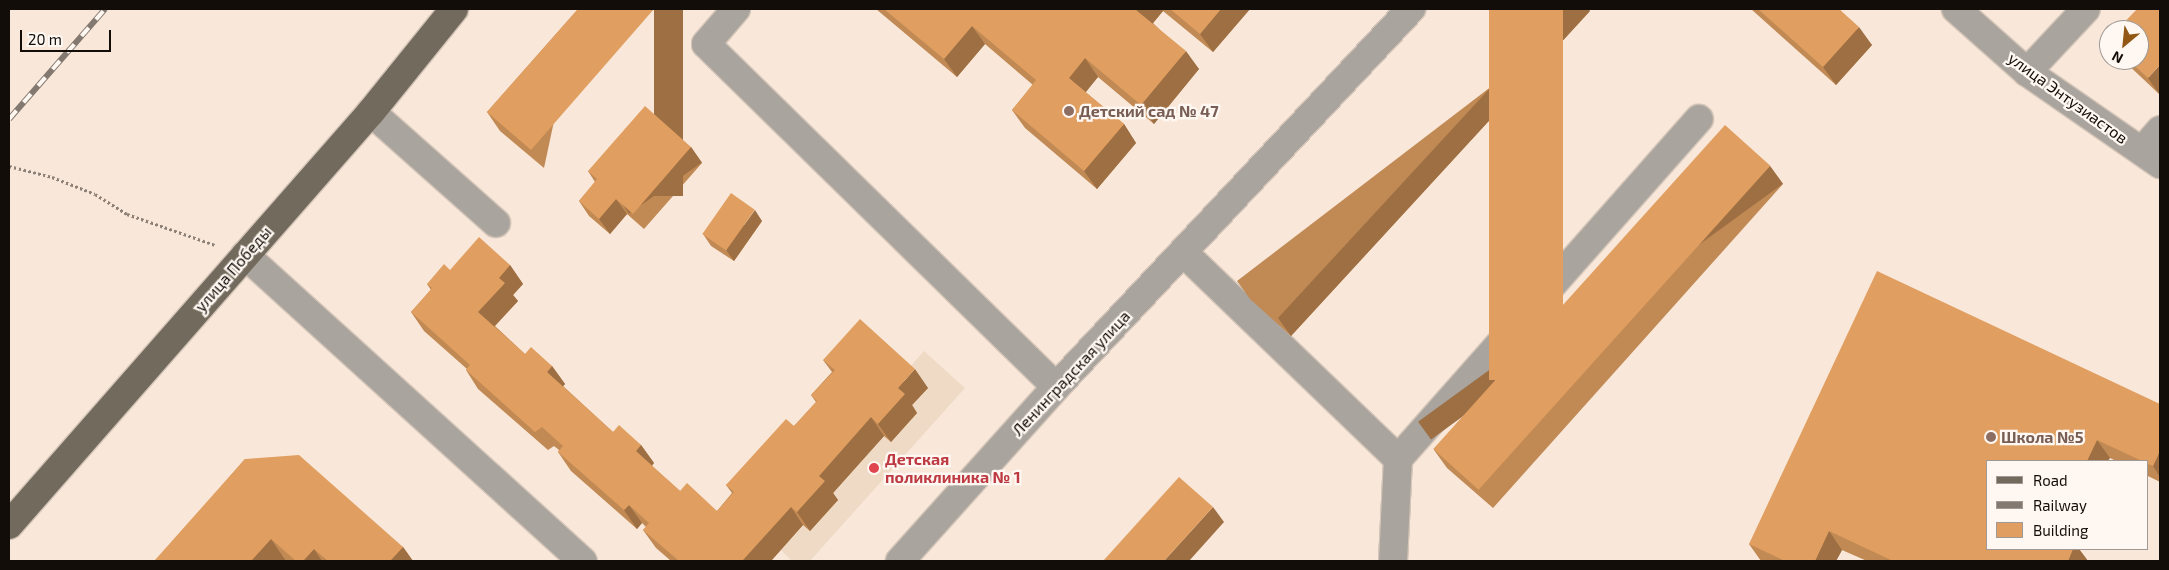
<!DOCTYPE html>
<meta charset="utf-8">
<style>
body{margin:0}
#map{position:relative;width:2169px;height:570px;overflow:hidden;background:#f9e8da;font-family:"Exo 2",sans-serif}
div>[style]{position:absolute}
[style*='--x']{left:calc(var(--x)*1px);top:calc(var(--y)*1px);width:calc(var(--w)*1px);rotate:calc(var(--a)*1deg)}
.built>*{inset:0;background:#efdac6}
.path>*{height:3px;margin-top:-1.5px;transform-origin:0;background:repeating-linear-gradient(90deg,#8d8177 0 2.5px,transparent 0 5px)}
.roads{filter:drop-shadow(1px 0 #d4c5b8) drop-shadow(-1px 0 #d4c5b8) drop-shadow(0 1px #d4c5b8) drop-shadow(0 -1px #d4c5b8)}
.minor>*{height:28px;margin:-14px;padding:0 14px;transform-origin:14px;border-radius:14px;background:#a9a49d}
.major>*{height:28px;margin:-14px;padding:0 14px;transform-origin:14px;border-radius:14px;background:#726a5c}
.rail>*{height:5.5px;margin-top:-2.75px;transform-origin:0;background:repeating-linear-gradient(90deg,#fef7f2 0 11px,#847970 0 22px);box-sizing:border-box;border-block:1px solid #847970}
.wall>*{inset:0;background:#c18953}
.shaded-wall>*{inset:0;background:#9d6f43;transform-origin:0 0}
.building>*{inset:0;background:#e09f60;transform-origin:0 0}
.dots>*{width:14px;height:14px;translate:-50% -50%;box-sizing:border-box;border:2px solid #fef7f2;border-radius:50%}
span{translate:-50% -50%;white-space:nowrap;text-align:center;line-height:1.15;-webkit-text-stroke:4.5px #fef7f2;paint-order:stroke}
.street-label{font-size:16px;color:#120d08}
.education-label{font-size:16px;color:#785e54;font-weight:700}
.left{translate:0 -50%;text-align:left}
.health-label{font-size:16px;color:#be3a42;font-weight:700}
.frame{position:absolute;inset:0;border:10px solid #120d08;pointer-events:none}
.legend{position:absolute;left:1986px;top:460px;width:162px;height:90px;box-sizing:border-box;background:#fef7f2;border:1px solid #a09994;margin:0;padding:6px 9px;list-style:none;font-size:15px;color:#120d08}
.legend li{display:flex;align-items:center;gap:10px;height:25px}
.legend b{width:25px;border:1px solid #a09994}
.north{position:absolute;left:2099px;top:20px;width:50px;height:50px;box-sizing:border-box;background:#fef7f2;border:1px solid #a09994;border-radius:50%;rotate:208deg;font-size:14px;font-weight:700;line-height:20px;text-align:center;color:#120d08}
.north::after{content:'';display:block;margin:auto;width:18px;height:22px;background:#925715;clip-path:polygon(50% 0,100% 100%,50% 72%,0 100%)}
.scale{position:absolute;left:20px;top:30px;width:91px;height:22px;box-sizing:border-box;border:2px solid #120d08;border-top:0;padding-left:6px;font-size:15px;line-height:18px;white-space:nowrap;color:#120d08;-webkit-text-stroke:4px #fef7f2;paint-order:stroke}
</style>
<div id="map">
<div class="built">
<div style="clip-path:polygon(924px 351px,965px 388px,810px 561px,792px 561px,781px 550px,884px 436px,891px 442px,917px 413px,911px 406px,908px 369px)"></div>
</div>
<div class="path">
<div style="--x:9;--y:166;--w:44;--a:14.3"></div>
<div style="--x:52;--y:177;--w:46;--a:21.6"></div>
<div style="--x:95;--y:194;--w:38;--a:32"></div>
<div style="--x:127;--y:214;--w:93;--a:19.4"></div>
</div>
<div class="roads">
<div class="minor">
<div style="--x:736;--y:9;--w:46;--a:130.6"></div>
<div style="--x:706;--y:44;--w:490;--a:44.4"></div>
<div style="--x:1956;--y:9;--w:95;--a:41.6"></div>
<div style="--x:2027;--y:72;--w:162;--a:34.7"></div>
<div style="--x:2027;--y:72;--w:86;--a:-46.9"></div>
<div style="--x:371;--y:112;--w:167;--a:41.6"></div>
<div style="--x:2142;--y:151;--w:28;--a:-49"></div>
<div style="--x:1183;--y:252;--w:298;--a:43.9"></div>
<div style="--x:1398;--y:459;--w:102;--a:92.8"></div>
<div style="--x:245;--y:255;--w:456;--a:42.2"></div>
<div style="--x:1398;--y:459;--w:454;--a:-48.5"></div>
<div style="--x:900;--y:561;--w:234;--a:-48.1"></div>
<div style="--x:1056;--y:387;--w:519;--a:-46.8"></div>
</div>
<div class="major">
<div style="--x:9;--y:525;--w:549;--a:-48.77"></div>
<div style="--x:371;--y:112;--w:132;--a:-51.1"></div>
</div>
</div>
<div class="rail">
<div style="--x:9;--y:119;--w:146;--a:-48.9"></div>
</div>
<div class="wall">
<div style="clip-path:polygon(578px 9px,544px 168px,500px 131px,487px 112px)"></div>
<div style="clip-path:polygon(876px 9px,1250px 9px,1213px 52px,1163px 11px,1153px 23px,1199px 69px,1154px 124px,1098px 77px,1085px 92px,1124px 124px,1136px 143px,1097px 189px,1025px 128px,1012px 110px,1033px 85px,985px 44px,957px 77px)"></div>
<div style="clip-path:polygon(1751px 9px,1839px 9px,1872px 45px,1836px 85px)"></div>
<div style="clip-path:polygon(1590px 11px,1291px 336px,1250px 299px,1237px 281px)"></div>
<div style="clip-path:polygon(2123px 60px,2139px 60px,2159px 94px)"></div>
<div style="clip-path:polygon(691px 147px,702px 163px,644px 229px,627px 214px,610px 234px,589px 216px,579px 201px,595px 182px,588px 171px)"></div>
<div style="clip-path:polygon(1770px 166px,1783px 184px,1493px 508px,1447px 468px,1434px 450px)"></div>
<div style="clip-path:polygon(762px 221px,734px 261px,711px 246px,703px 234px)"></div>
<div style="clip-path:polygon(510px 265px,523px 284px,513px 295px,518px 301px,495px 326px,525px 354px,552px 366px,565px 384px,563px 386px,613px 432px,641px 445px,654px 463px,652px 466px,680px 491px,717px 511px,732px 493px,726px 485px,794px 426px,816px 402px,811px 395px,832px 372px,823px 360px,928px 388px,912px 405px,917px 413px,891px 442px,884px 436px,833px 493px,838px 500px,810px 531px,803px 525px,771px 561px,671px 561px,656px 548px,643px 530px,646px 527px,642px 523px,637px 529px,571px 471px,558px 452px,559px 450px,554px 446px,548px 450px,478px 389px,466px 370px,467px 369px,424px 331px,411px 312px,431px 290px,427px 284px,450px 270px)"></div>
<div style="clip-path:polygon(2160px 404px,2160px 482px,2148px 476px,2148px 461px,2116px 461px,2110px 458px,1988px 549px,2079px 549px,2088px 561px,1867px 561px,1842px 550px,1836px 561px,1761px 561px,1749px 544px)"></div>
<div style="clip-path:polygon(245px 459px,403px 547px,413px 561px,156px 561px)"></div>
</div>
<div class="shaded-wall">
<div style="left:654px;top:9px;width:29px;height:187px"></div>
<div style="clip-path:polygon(1137px 9px,1162px 9px,1163px 11px,1149px 28px,1136px 10px)"></div>
<div style="clip-path:polygon(1221px 9px,1250px 9px,1213px 52px,1200px 34px)"></div>
<div style="clip-path:polygon(1563px 9px,1589px 9px,1590px 11px,1291px 336px,1278px 318px)"></div>
<div style="clip-path:polygon(972px 26px,985px 44px,957px 77px,944px 59px)"></div>
<div style="clip-path:polygon(1859px 27px,1872px 45px,1836px 85px,1823px 67px)"></div>
<div style="clip-path:polygon(1186px 51px,1199px 69px,1154px 124px,1141px 105px)"></div>
<div style="clip-path:polygon(1085px 58px,1098px 77px,1082px 97px,1069px 78px)"></div>
<div style="clip-path:polygon(2160px 65px,2160px 92px,2159px 94px,2148px 78px)"></div>
<div style="clip-path:polygon(1124px 124px,1136px 143px,1097px 189px,1084px 171px)"></div>
<div style="left:691px;top:147px;width:19px;height:89px;rotate:55deg"></div>
<div style="left:1770px;top:166px;width:22px;height:435px;rotate:54deg"></div>
<div style="clip-path:polygon(616px 199px,627px 214px,610px 234px,599px 219px)"></div>
<div style="clip-path:polygon(755px 210px,762px 221px,734px 261px,726px 250px)"></div>
<div style="clip-path:polygon(510px 265px,523px 284px,513px 295px,518px 301px,491px 330px,478px 312px,499px 278px)"></div>
<div style="clip-path:polygon(552px 366px,565px 384px,560px 390px,547px 372px)"></div>
<div style="clip-path:polygon(915px 369px,928px 388px,912px 405px,917px 413px,891px 442px,878px 424px,898px 388px)"></div>
<div style="clip-path:polygon(871px 417px,884px 436px,833px 493px,838px 500px,810px 531px,797px 512px,819px 476px)"></div>
<div style="clip-path:polygon(2097px 440px,2110px 458px,2108px 461px,2087px 461px)"></div>
<div style="clip-path:polygon(641px 445px,654px 463px,648px 469px,636px 451px)"></div>
<div style="clip-path:polygon(2160px 451px,2160px 477px,2153px 466px)"></div>
<div style="clip-path:polygon(629px 505px,642px 523px,637px 529px,624px 510px)"></div>
<div style="clip-path:polygon(791px 507px,803px 525px,771px 561px,742px 561px)"></div>
<div style="clip-path:polygon(1213px 507px,1224px 522px,1189px 561px,1164px 561px)"></div>
<div style="clip-path:polygon(1829px 531px,1842px 550px,1836px 561px,1815px 561px)"></div>
<div style="clip-path:polygon(271px 539px,286px 561px,251px 561px)"></div>
<div style="clip-path:polygon(403px 547px,413px 561px,390px 561px)"></div>
<div style="clip-path:polygon(314px 549px,322px 561px,303px 561px)"></div>
<div style="clip-path:polygon(2073px 549px,2079px 549px,2088px 561px,2068px 561px)"></div>
</div>
<div class="building">
<div style="clip-path:polygon(578px 9px,654px 9px,531px 150px,487px 112px)"></div>
<div style="clip-path:polygon(884px 9px,1137px 9px,1136px 10px,1186px 51px,1141px 105px,1085px 58px,1069px 78px,1124px 124px,1084px 171px,1012px 110px,1036px 80px,972px 26px,944px 59px)"></div>
<div style="clip-path:polygon(1170px 9px,1221px 9px,1200px 34px)"></div>
<div style="left:1489px;top:9px;width:74px;height:371px"></div>
<div style="clip-path:polygon(1758px 9px,1839px 9px,1859px 27px,1823px 67px)"></div>
<div style="clip-path:polygon(2137px 9px,2160px 9px,2160px 65px,2148px 78px,2128px 60px,2139px 60px,2139px 30px,2117px 30px)"></div>
<div style="clip-path:polygon(645px 106px,691px 147px,633px 214px,616px 199px,599px 219px,579px 201px,597px 179px,588px 171px)"></div>
<div style="left:1725px;top:125px;width:61px;height:436px;rotate:42deg"></div>
<div style="left:731px;top:193px;width:29px;height:50px;rotate:35deg"></div>
<div style="clip-path:polygon(479px 237px,510px 265px,499px 278px,505px 283px,478px 312px,525px 354px,531px 347px,552px 366px,547px 372px,613px 432px,619px 425px,641px 445px,636px 451px,680px 491px,687px 483px,717px 511px,734px 492px,726px 485px,786px 419px,794px 426px,817px 401px,811px 395px,835px 370px,823px 360px,860px 319px,915px 369px,898px 388px,905px 394px,878px 424px,871px 417px,819px 476px,825px 481px,797px 512px,791px 507px,742px 561px,679px 561px,643px 530px,649px 523px,629px 505px,624px 510px,558px 452px,563px 446px,542px 427px,535px 432px,466px 370px,470px 365px,411px 312px,432px 288px,427px 284px,444px 264px,450px 270px)"></div>
<div style="clip-path:polygon(1877px 271px,2160px 404px,2160px 451px,2153px 466px,2148px 464px,2148px 461px,2142px 461px,2097px 440px,2087px 461px,1988px 461px,1988px 549px,2073px 549px,2068px 561px,1893px 561px,1829px 531px,1815px 561px,1785px 561px,1749px 544px)"></div>
<div style="clip-path:polygon(299px 455px,403px 547px,390px 561px,328px 561px,314px 549px,303px 561px,296px 561px,271px 539px,251px 561px,157px 561px,155px 560px,245px 459px)"></div>
<div style="clip-path:polygon(1179px 477px,1213px 507px,1164px 561px,1103px 561px)"></div>
</div>
<div class="dots">
<div style="left:1069px;top:111px;background:#8d6e63"></div>
<div style="left:1991px;top:437px;background:#8d6e63"></div>
<div style="left:874px;top:468px;background:#e0444e"></div>
</div>
<div class="street-label">
<span style="left:2068px;top:98px;rotate:36deg">улица Энтузиастов</span>
<span style="left:233px;top:269px;rotate:-49deg">улица Победы</span>
<span style="left:1071px;top:373px;rotate:-47deg">Ленинградская улица</span>
</div>
<div class="education-label">
<span class="left" style="left:1079px;top:111px">Детский сад № 47</span>
<span class="left" style="left:2001px;top:437px">Школа №5</span>
</div>
<div class="health-label">
<span class="left" style="left:885px;top:468px">Детская<br>поликлиника № 1</span>
</div>
<div class="frame"></div>
<ul class="legend">
<li><b style="height:6px;background:#726a5c"></b>Road</li>
<li><b style="height:6px;background:#847970"></b>Railway</li>
<li><b style="height:14px;background:#e09f60"></b>Building</li>
</ul>
<div class="north">N</div>
<div class="scale">20 m</div>
</div>
